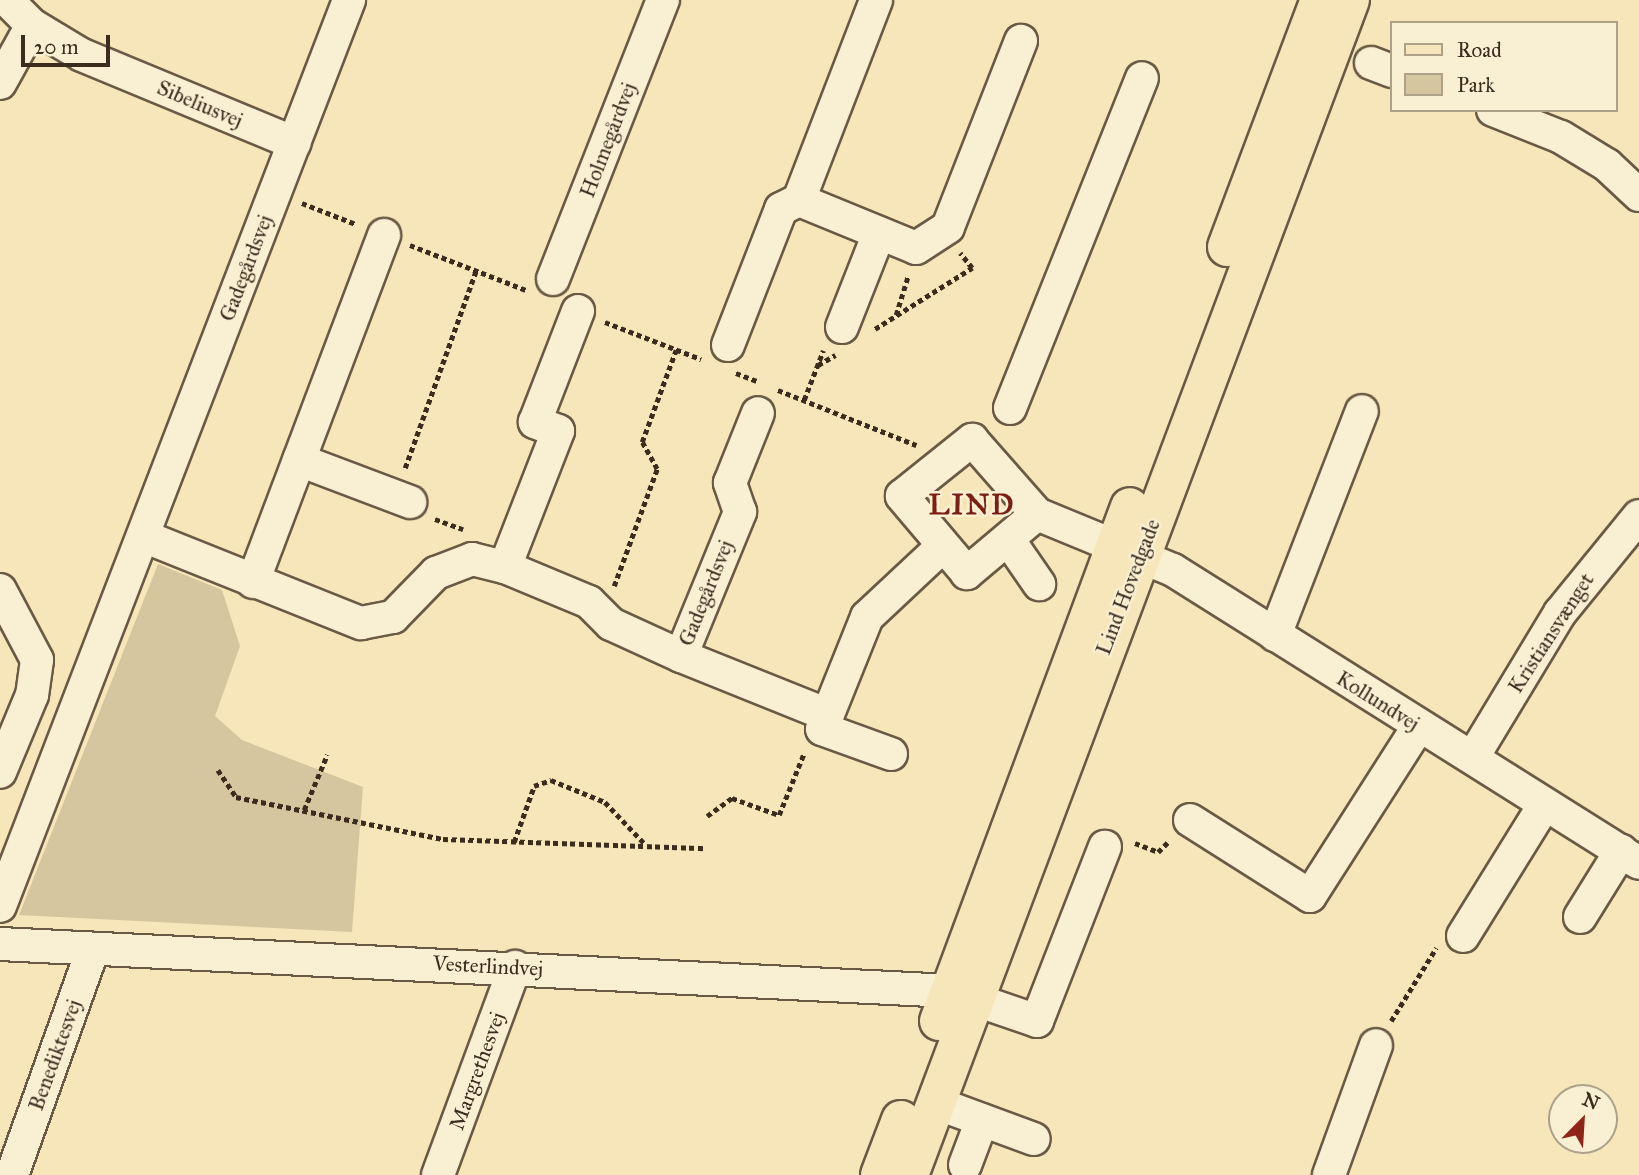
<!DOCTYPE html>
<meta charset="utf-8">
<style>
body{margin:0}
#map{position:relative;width:1639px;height:1175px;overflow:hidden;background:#f6e6b9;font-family:"IM FELL Great Primer",serif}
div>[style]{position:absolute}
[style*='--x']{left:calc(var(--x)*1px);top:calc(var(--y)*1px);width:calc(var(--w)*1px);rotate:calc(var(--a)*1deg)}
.green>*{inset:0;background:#d6c69f}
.path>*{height:4.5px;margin-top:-2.25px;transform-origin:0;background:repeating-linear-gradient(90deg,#3b2c1e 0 5px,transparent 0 8.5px)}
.roads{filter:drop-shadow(2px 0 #6a5a45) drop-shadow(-2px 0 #6a5a45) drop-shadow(0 2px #6a5a45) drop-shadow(0 -2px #6a5a45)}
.minor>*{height:32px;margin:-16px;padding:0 16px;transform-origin:16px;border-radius:16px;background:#f9efd2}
.major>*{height:38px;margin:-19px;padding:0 19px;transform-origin:19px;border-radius:19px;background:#f6e6b9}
span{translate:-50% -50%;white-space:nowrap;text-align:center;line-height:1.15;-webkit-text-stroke:5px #f9efd2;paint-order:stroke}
.street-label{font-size:21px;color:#3b2c1e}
.district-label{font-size:28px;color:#7a1f14;font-weight:700;letter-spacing:2px}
.legend{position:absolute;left:1390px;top:21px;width:228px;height:91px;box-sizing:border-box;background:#f9efd2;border:2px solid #ada18a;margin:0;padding:9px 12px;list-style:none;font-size:21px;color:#3b2c1e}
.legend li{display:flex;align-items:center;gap:14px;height:35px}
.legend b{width:35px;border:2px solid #ada18a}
.north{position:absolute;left:1548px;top:1084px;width:70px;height:70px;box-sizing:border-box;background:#f9efd2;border:2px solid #ada18a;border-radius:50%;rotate:24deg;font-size:19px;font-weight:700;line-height:28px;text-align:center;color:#3b2c1e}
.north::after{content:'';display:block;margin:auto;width:24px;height:32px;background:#8f2418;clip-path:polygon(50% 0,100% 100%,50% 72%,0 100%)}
.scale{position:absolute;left:21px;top:35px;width:89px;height:32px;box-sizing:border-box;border:4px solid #3b2c1e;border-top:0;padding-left:9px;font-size:21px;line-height:24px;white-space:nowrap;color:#3b2c1e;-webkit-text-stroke:5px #f9efd2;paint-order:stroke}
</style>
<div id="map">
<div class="green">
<div style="clip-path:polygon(158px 564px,222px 590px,240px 646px,215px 716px,242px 740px,363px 787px,352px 932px,19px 915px)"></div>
</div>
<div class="path">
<div style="--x:302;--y:203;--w:58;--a:21.3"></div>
<div style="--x:410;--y:245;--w:124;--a:21.2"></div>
<div style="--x:896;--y:315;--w:41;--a:-72.9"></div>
<div style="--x:605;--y:322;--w:103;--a:21.1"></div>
<div style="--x:875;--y:329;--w:115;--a:-32.2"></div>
<div style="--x:972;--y:268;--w:19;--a:-129"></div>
<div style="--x:818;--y:365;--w:20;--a:-30"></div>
<div style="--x:736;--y:373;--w:22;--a:21"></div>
<div style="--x:778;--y:390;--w:149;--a:21.7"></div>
<div style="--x:804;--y:400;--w:53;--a:-68.8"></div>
<div style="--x:405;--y:468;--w:209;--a:-70.2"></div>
<div style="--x:435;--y:519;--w:30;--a:20"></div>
<div style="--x:614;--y:586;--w:125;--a:-69.8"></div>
<div style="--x:657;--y:469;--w:31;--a:-119"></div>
<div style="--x:642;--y:442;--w:98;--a:-69.7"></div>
<div style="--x:218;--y:770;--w:32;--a:56"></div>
<div style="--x:236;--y:797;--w:211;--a:11.5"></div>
<div style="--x:443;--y:839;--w:263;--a:2"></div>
<div style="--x:304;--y:810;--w:60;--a:-67.3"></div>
<div style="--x:707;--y:816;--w:31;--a:-36"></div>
<div style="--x:732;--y:798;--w:50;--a:19.9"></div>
<div style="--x:779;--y:815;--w:67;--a:-68"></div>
<div style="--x:514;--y:842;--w:59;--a:-70.3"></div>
<div style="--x:534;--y:786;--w:18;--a:-19"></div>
<div style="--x:551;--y:780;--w:58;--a:22.2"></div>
<div style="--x:605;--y:802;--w:59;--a:46.4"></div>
<div style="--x:1135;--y:843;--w:25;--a:21"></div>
<div style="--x:1158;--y:852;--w:16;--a:-45"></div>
<div style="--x:1391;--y:1021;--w:86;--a:-58.3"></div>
</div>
<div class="roads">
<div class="minor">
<div style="--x:7;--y:0;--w:35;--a:45"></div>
<div style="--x:32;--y:25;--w:58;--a:31"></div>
<div style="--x:82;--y:55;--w:230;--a:22.5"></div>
<div style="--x:1371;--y:63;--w:22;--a:21"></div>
<div style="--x:0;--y:83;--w:66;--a:-61.1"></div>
<div style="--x:1493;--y:110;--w:73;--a:21.7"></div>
<div style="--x:1561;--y:137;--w:54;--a:31.3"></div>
<div style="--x:1607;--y:165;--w:44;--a:43.2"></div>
<div style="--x:799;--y:200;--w:126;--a:22.3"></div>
<div style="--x:916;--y:248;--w:38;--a:-33"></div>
<div style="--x:948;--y:227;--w:200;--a:-68.6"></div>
<div style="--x:553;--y:279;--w:300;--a:-68.5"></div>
<div style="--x:842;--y:327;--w:101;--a:-68.5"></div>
<div style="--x:728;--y:345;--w:146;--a:-68.7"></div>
<div style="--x:781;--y:209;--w:20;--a:-27"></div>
<div style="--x:799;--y:200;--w:214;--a:-68.9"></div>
<div style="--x:1010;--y:408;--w:355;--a:-68.2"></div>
<div style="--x:299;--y:460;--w:119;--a:20.7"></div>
<div style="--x:1037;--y:514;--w:92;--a:139.9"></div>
<div style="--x:967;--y:573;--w:101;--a:-130.2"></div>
<div style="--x:902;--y:496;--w:90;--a:-38.7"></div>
<div style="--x:972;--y:440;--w:98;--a:48.7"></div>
<div style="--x:1037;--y:514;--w:147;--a:22.4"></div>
<div style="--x:1173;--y:570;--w:550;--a:32.16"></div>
<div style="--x:143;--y:536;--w:235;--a:21.8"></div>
<div style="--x:361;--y:623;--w:33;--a:-11"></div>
<div style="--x:393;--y:617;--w:62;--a:-45.7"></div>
<div style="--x:436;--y:573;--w:39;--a:-21"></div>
<div style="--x:472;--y:559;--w:34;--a:14"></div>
<div style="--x:505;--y:567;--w:91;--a:22.6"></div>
<div style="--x:589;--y:602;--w:31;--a:45"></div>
<div style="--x:611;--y:624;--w:77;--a:24.6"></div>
<div style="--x:681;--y:656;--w:158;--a:21.9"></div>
<div style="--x:1008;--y:539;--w:55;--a:55.4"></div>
<div style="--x:505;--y:567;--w:146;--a:-68.7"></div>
<div style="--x:558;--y:431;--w:25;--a:-159"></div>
<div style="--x:535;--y:422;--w:119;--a:-68.8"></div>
<div style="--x:253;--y:582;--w:371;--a:-69.3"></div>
<div style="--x:0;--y:590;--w:79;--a:62.1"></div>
<div style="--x:37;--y:660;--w:35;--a:98"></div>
<div style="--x:32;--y:695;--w:83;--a:112.6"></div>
<div style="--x:1275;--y:635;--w:240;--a:-68.8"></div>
<div style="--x:681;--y:656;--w:156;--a:-67.7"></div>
<div style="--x:740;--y:512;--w:31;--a:-109"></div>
<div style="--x:730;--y:483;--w:75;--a:-68.2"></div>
<div style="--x:891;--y:754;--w:73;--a:-160.1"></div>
<div style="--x:822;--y:729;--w:121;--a:-68.1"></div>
<div style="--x:867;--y:617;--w:104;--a:-43.1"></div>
<div style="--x:1473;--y:757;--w:168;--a:-58.9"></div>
<div style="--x:1560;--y:613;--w:125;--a:-50.8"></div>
<div style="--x:1190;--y:820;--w:142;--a:32.3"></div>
<div style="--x:1310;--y:896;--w:201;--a:-57.4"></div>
<div style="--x:0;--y:906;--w:971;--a:-68.93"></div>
<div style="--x:1580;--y:917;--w:78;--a:-58.2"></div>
<div style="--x:1463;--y:936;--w:155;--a:-58.2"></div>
<div style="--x:0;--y:944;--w:951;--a:2.83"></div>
<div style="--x:950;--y:991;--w:92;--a:19"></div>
<div style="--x:1037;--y:1021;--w:187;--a:-68.7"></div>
<div style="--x:936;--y:1103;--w:104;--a:20.2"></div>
<div style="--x:965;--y:1165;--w:48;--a:-69.3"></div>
<div style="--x:12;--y:1175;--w:240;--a:-70.3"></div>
<div style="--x:438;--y:1175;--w:222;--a:-69.7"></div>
<div style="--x:1329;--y:1175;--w:138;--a:-70.1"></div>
</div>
<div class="major">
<div style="--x:1227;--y:247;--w:264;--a:-69.4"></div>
<div style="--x:939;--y:1021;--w:548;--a:-69.62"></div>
<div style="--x:880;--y:1175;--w:59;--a:-69.1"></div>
<div style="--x:909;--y:1175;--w:1255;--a:-69.43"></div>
</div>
</div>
<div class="street-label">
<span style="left:200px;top:104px;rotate:23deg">Sibeliusvej</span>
<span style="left:608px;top:140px;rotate:-69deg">Holmegårdvej</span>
<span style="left:246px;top:268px;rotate:-69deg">Gadegårdsvej</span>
<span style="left:1128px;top:587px;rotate:-69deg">Lind Hovedgade</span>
<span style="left:706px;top:593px;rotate:-68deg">Gadegårdsvej</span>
<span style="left:1551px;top:633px;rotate:-57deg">Kristiansvænget</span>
<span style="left:1378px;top:701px;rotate:32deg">Kollundvej</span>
<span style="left:488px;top:966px;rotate:3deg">Vesterlindvej</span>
<span style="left:55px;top:1055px;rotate:-70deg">Benediktesvej</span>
<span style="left:477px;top:1071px;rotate:-70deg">Margrethesvej</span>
</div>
<div class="district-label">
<span style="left:972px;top:505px">LIND</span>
</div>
<ul class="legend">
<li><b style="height:9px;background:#f6e6b9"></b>Road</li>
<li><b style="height:19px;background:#d6c69f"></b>Park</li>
</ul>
<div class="north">N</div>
<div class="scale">20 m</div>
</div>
